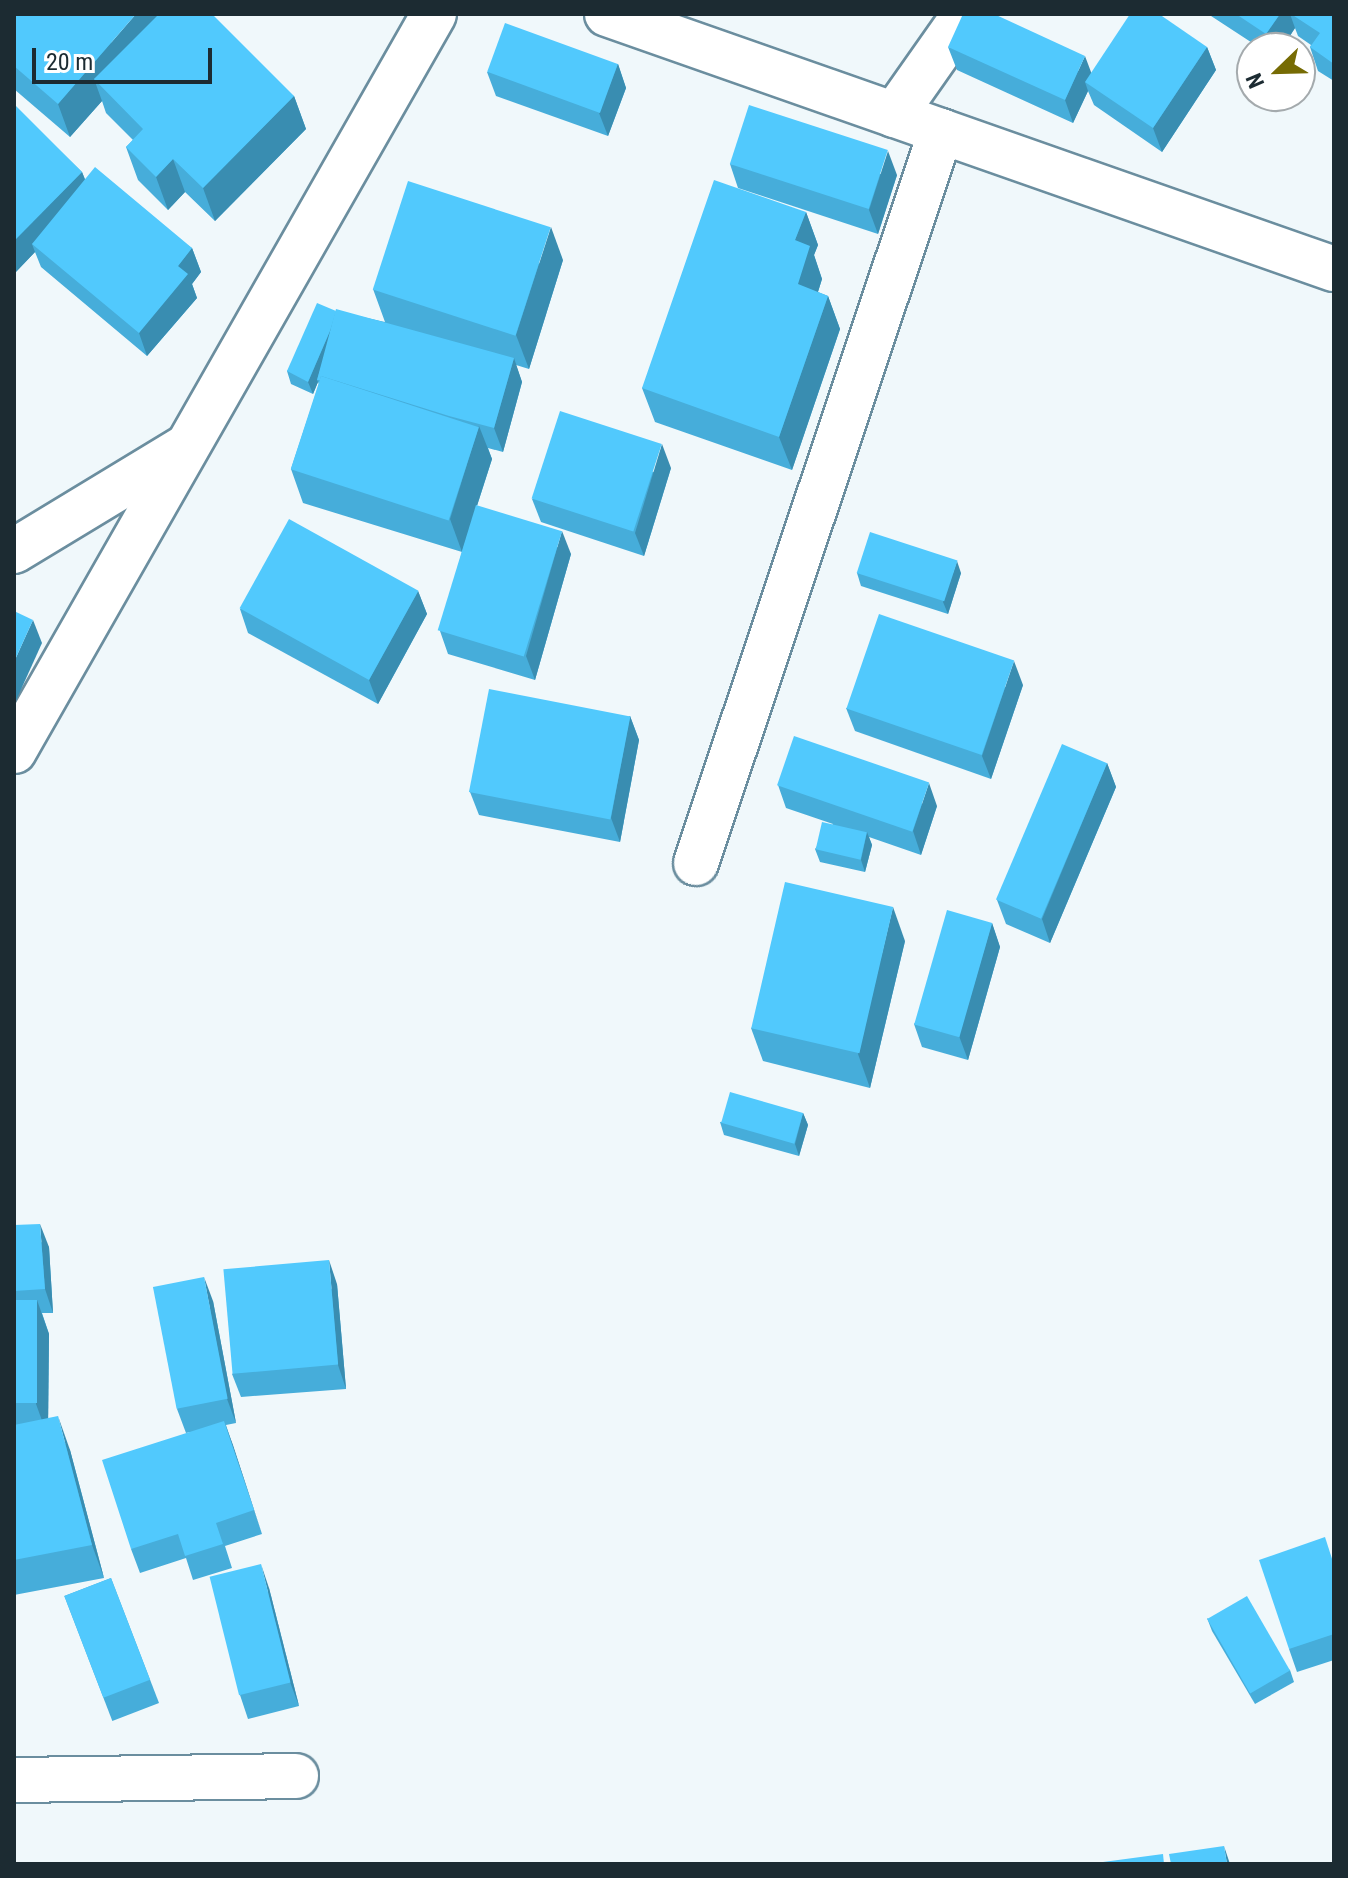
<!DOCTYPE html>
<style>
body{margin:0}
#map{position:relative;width:1348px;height:1878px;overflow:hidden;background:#f0f8fb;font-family:"Roboto Condensed",sans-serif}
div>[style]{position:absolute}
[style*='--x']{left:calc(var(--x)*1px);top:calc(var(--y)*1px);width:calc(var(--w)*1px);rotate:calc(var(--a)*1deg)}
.roads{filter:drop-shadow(2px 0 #6b8e9f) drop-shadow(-2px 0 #6b8e9f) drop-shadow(0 2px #6b8e9f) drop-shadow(0 -2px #6b8e9f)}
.minor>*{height:44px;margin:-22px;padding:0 22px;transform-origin:22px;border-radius:22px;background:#fff}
.wall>*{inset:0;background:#46adda;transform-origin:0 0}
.shaded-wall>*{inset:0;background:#398db1}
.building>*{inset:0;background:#51c9fd;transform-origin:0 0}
span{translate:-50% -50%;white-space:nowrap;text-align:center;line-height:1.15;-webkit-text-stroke:7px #fff;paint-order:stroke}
.frame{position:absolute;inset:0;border:16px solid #1c2b32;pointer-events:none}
.north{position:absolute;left:1236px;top:32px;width:80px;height:80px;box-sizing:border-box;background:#fff;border:2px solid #a4aaad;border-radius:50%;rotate:247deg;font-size:22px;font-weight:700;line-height:32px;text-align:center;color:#1c2b32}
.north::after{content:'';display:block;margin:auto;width:28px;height:36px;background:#766b04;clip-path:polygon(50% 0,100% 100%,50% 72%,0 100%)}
.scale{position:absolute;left:32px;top:48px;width:180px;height:36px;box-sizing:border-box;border:4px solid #1c2b32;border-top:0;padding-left:10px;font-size:24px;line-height:28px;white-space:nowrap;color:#1c2b32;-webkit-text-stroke:6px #fff;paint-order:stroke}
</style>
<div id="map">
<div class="roads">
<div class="minor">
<div style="--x:607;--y:14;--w:770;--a:19.33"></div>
<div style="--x:894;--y:115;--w:123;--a:-54.9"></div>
<div style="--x:14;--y:551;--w:201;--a:-31.2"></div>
<div style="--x:14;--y:751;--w:848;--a:-60.32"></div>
<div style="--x:696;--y:863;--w:772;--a:-71.49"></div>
<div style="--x:14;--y:1780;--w:282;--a:-0.8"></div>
</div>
</div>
<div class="wall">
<div style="clip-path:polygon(14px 14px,294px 96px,306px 129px,215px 221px,185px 192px,168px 210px,138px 180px,126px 147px,133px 140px,106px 113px,102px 101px,70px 137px,14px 89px)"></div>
<div style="clip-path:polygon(1208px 14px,1334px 14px,1334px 81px,1318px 71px,1310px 47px,1311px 45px,1298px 36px,1295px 28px,1282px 48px,1260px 48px)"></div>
<div style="clip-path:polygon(948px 47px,1091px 73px,1207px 47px,1216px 70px,1162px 152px,1094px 105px,1088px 91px,1073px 123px,957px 70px)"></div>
<div style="clip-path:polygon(618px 64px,626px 88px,608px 136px,496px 96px,487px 72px)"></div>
<div style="clip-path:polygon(14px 106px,82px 172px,85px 179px,192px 248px,201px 272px,192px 284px,197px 298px,147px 356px,41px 267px,35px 252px,14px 274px)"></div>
<div style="clip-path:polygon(730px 164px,897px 175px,878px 234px,738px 188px)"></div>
<div style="clip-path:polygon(806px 212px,818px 245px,814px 255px,822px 279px,818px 292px,828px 296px,840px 329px,792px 470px,655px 422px,642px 388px)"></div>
<div style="clip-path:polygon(563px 260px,529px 369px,516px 365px,522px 382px,503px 452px,488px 448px,492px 459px,477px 506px,571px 554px,535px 680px,448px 654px,440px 631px,462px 552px,303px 503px,291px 469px,319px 384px,318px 382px,313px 394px,291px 384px,287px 371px,336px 311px,385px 322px,373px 289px)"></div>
<div style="clip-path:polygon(671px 468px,644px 556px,541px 522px,532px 499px)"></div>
<div style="clip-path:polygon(857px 573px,961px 573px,948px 614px,861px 586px)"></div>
<div style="clip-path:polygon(418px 591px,427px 614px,378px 704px,248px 633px,240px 609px)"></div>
<div style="clip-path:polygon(1023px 685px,991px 779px,855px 731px,846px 708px)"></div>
<div style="clip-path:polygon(630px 716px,639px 740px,620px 842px,479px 815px,470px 792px)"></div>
<div style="clip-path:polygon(1107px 763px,1116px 787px,1050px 943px,1006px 924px,997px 900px)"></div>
<div style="clip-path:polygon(778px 785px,937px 806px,921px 855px,869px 837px,872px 845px,865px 872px,820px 862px,815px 849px,833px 824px,786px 808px)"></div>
<div style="clip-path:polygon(992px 923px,1000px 947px,968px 1060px,922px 1047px,914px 1024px)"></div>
<div style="clip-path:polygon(905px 941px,870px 1088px,763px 1061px,751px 1028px)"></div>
<div style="clip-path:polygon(803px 1113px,808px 1125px,799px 1156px,724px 1135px,720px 1122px)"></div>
<div style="clip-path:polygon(14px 1225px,49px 1247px,53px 1313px,42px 1313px,49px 1334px,48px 1418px,70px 1450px,104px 1578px,14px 1595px)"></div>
<div style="clip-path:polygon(337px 1284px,346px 1389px,241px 1397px,232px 1374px)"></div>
<div style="clip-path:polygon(213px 1301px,236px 1423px,226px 1425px,262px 1534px,225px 1546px,232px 1568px,193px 1580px,186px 1558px,140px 1573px,131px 1549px,191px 1432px,186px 1433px,177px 1409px)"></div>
<div style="clip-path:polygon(1334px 1563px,1334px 1660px,1297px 1672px,1289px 1649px)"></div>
<div style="left:111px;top:1578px;width:134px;height:50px;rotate:69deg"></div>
<div style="clip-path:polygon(269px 1588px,299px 1706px,248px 1719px,240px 1695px)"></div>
<div style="clip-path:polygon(1207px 1618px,1290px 1670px,1294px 1682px,1255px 1704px,1212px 1631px)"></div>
</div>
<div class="shaded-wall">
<div style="clip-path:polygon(136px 14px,176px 14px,94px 79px,102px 101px,70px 137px,58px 104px)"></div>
<div style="clip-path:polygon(1280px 14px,1290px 14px,1295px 28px,1282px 48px,1271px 48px,1266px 34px)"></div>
<div style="clip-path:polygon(1207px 47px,1216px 70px,1162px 152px,1153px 128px)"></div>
<div style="clip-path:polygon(1085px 56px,1094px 80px,1085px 82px,1088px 91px,1073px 123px,1065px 100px)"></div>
<div style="clip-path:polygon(618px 64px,626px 88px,608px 136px,599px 113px)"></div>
<div style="clip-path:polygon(294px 96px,306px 129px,215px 221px,203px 188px)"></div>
<div style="clip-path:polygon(888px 151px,897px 175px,878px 234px,869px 210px)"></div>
<div style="clip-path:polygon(173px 159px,185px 192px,168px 210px,156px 177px)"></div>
<div style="clip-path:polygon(82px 172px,91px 196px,32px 244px,35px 252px,14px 274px,14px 241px)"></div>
<div style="clip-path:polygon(806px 212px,818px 245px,814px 255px,822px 279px,810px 317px,798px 284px,795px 240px)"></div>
<div style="clip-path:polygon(551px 227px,563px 260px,529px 369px,516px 335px)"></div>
<div style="clip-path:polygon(192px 248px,201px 272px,192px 284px,197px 298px,147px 356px,139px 333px,178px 266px)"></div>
<div style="clip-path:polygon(828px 296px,840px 329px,792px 470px,779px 437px)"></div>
<div style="clip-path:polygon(338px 312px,317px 380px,318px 382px,313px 394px,308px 382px)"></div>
<div style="clip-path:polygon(514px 358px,522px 382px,503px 452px,494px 428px)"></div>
<div style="clip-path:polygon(479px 426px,492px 459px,462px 552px,450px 519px)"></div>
<div style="clip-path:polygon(662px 444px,671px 468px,644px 556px,635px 533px)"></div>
<div style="clip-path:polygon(562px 531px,571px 554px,535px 680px,526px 656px)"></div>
<div style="clip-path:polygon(957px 561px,961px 573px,948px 614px,943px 602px)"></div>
<div style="clip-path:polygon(418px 591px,427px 614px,378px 704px,369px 680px)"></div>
<div style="clip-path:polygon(33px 620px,42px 643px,14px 705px,14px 662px)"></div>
<div style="clip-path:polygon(1014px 661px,1023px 685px,991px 779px,982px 756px)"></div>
<div style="clip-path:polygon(630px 716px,639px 740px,620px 842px,611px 818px)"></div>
<div style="clip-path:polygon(1107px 763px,1116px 787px,1050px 943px,1042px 919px)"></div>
<div style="clip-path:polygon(929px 783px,937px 806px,921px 855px,913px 831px)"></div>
<div style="clip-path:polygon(867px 832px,872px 845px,865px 872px,861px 860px)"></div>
<div style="clip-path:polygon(893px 907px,905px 941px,870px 1088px,858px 1054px)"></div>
<div style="clip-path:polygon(992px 923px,1000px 947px,968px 1060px,959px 1036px)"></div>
<div style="clip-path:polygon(803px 1113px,808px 1125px,799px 1156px,795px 1144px)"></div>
<div style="clip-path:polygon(40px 1224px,49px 1247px,53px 1313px,45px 1289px)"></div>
<div style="clip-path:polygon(329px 1260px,337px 1284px,346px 1389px,338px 1365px)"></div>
<div style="clip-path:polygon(204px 1277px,213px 1301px,236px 1423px,227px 1399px)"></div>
<div style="clip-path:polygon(37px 1300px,49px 1334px,48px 1437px,36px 1404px)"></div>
<div style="clip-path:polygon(58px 1416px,70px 1450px,104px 1578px,92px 1545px)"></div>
<div style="clip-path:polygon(224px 1421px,233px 1445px,262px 1534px,254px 1510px)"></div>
<div style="clip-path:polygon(261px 1564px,269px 1588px,299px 1706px,290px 1682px)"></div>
<div style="clip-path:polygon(1224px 1846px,1230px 1864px,1227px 1864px)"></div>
</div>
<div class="building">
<div style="clip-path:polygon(14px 14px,136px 14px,58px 104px,14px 66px)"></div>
<div style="clip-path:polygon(159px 14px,212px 14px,294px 96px,203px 188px,173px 159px,156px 177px,126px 147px,143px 129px,94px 79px)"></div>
<div style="clip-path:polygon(963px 14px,994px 14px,1085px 56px,1065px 100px,948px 47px)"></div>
<div style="clip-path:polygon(1130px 14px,1159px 14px,1207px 47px,1153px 128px,1085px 82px)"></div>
<div style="clip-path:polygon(1236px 14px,1280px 14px,1266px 34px)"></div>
<div style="clip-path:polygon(1291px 14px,1334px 14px,1334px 64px,1310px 47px,1320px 33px)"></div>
<div style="left:505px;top:23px;width:120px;height:52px;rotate:20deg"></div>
<div style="clip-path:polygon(15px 105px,82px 172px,14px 241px,14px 106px)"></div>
<div style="left:749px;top:105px;width:146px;height:62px;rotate:18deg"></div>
<div style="clip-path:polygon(95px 167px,192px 248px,178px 266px,188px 274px,139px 333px,32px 244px)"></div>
<div style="clip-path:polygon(714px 180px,806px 212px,795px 240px,810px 246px,798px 284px,828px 296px,779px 437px,642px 388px)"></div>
<div style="left:408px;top:181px;width:150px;height:114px;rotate:18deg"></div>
<div style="clip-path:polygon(317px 303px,336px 311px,330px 331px,308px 382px,287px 371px)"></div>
<div style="clip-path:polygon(336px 309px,514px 358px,494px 428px,449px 416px,321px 376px,320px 380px,317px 380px)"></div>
<div style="left:321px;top:376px;width:166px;height:98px;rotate:18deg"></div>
<div style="left:560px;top:411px;width:107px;height:92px;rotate:18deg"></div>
<div style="left:476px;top:505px;width:90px;height:131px;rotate:17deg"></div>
<div style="left:289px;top:519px;width:148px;height:102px;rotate:29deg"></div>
<div style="left:870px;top:532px;width:92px;height:43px;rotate:18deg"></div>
<div style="clip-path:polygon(14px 611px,33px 620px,14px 662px)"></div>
<div style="left:879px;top:614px;width:143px;height:100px;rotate:19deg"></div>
<div style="left:489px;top:689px;width:144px;height:105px;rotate:11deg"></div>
<div style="left:794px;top:736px;width:143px;height:52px;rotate:19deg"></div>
<div style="left:1062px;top:744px;width:49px;height:169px;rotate:23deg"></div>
<div style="left:822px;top:822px;width:46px;height:28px;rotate:13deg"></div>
<div style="left:785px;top:882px;width:111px;height:150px;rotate:13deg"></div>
<div style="left:947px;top:910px;width:47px;height:119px;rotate:16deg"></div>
<div style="left:730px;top:1092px;width:76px;height:32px;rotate:16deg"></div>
<div style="clip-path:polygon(40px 1224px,45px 1289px,14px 1291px,14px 1225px)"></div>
<div style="left:329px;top:1260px;width:105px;height:106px;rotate:85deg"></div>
<div style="left:204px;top:1277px;width:124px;height:52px;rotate:79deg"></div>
<div style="left:14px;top:1300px;width:23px;height:103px"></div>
<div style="clip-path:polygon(58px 1416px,92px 1545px,14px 1560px,14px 1425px)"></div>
<div style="clip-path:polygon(224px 1421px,254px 1510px,216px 1523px,223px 1544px,185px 1556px,178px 1534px,131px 1549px,102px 1460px)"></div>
<div style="clip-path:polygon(1325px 1537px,1334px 1565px,1334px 1634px,1289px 1649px,1259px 1560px)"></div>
<div style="left:261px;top:1564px;width:122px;height:53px;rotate:76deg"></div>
<div style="left:111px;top:1578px;width:109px;height:50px;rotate:69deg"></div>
<div style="left:1247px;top:1596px;width:86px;height:46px;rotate:60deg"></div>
<div style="clip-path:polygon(1224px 1846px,1227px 1864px,1171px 1864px,1169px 1854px)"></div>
<div style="clip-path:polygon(1163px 1854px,1164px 1864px,1103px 1864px,1103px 1862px)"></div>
</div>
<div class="frame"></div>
<div class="north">N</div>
<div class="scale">20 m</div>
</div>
